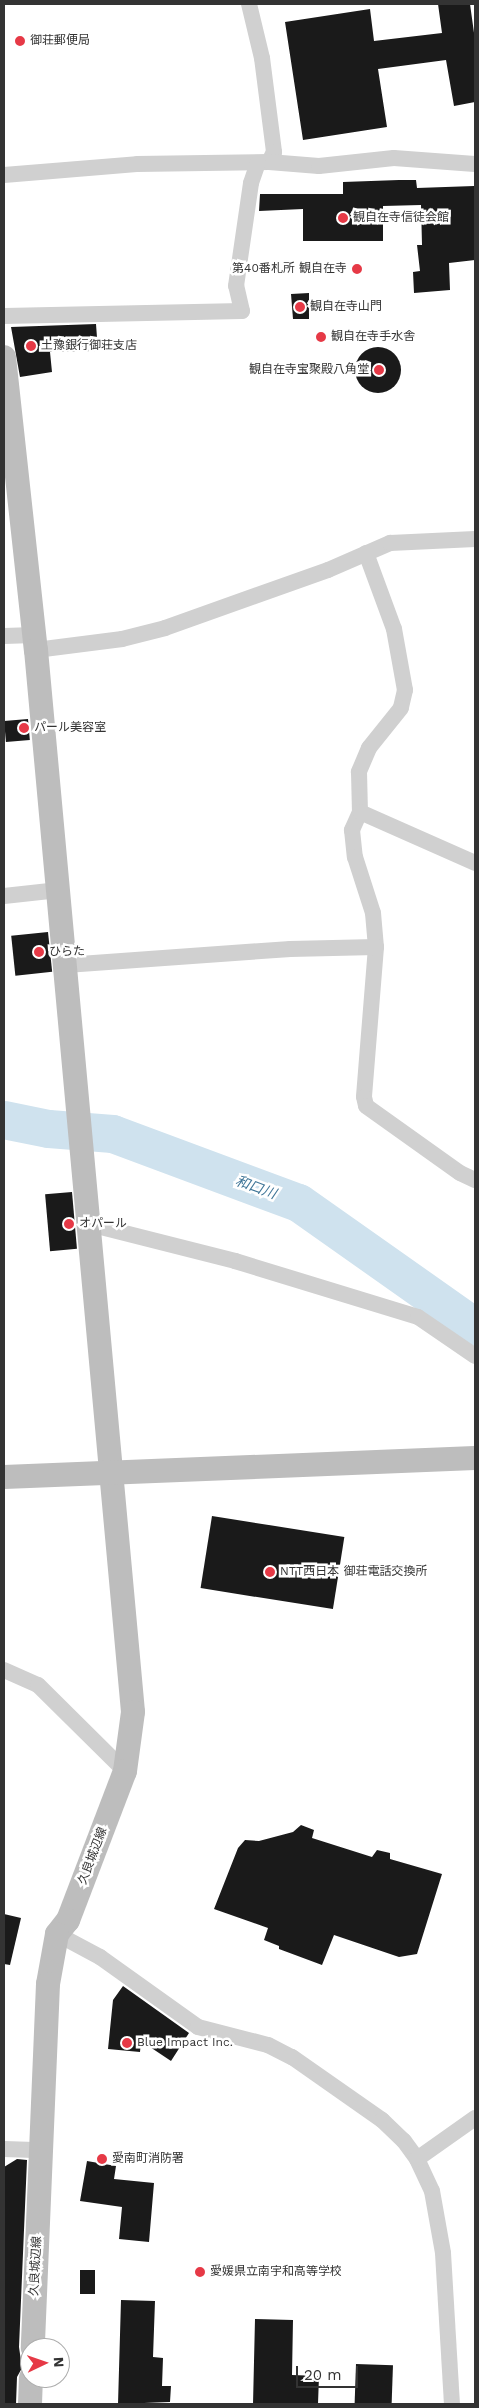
<!DOCTYPE html>
<meta charset="utf-8">
<style>
body{margin:0}
#map{position:relative;width:479px;height:2408px;overflow:hidden;background:#fff;font-family:"Work Sans","Noto Sans JP",sans-serif}
div>[style]{position:absolute}
[style*='--x']{left:calc(var(--x)*1px);top:calc(var(--y)*1px);width:calc(var(--w)*1px);rotate:calc(var(--a)*1deg)}
.river>*{height:38px;margin:-19px;padding:0 19px;transform-origin:19px;border-radius:19px;background:#cfe2ee}
.building>*{inset:0;background:#1a1a1a;transform-origin:0 0}
.round{border-radius:50%}
.street>*{height:16px;margin:-8px;padding:0 8px;transform-origin:8px;border-radius:8px;background:#d0d0d0}
.secondary>*{height:24px;margin:-12px;padding:0 12px;transform-origin:12px;border-radius:12px;background:#bdbdbd}
.dots>*{width:14px;height:14px;translate:-50% -50%;box-sizing:border-box;border:2px solid #fff;border-radius:50%}
span{translate:-50% -50%;white-space:nowrap;text-align:center;line-height:1.15;-webkit-text-stroke:5px #fff;paint-order:stroke}
.poi-label{font-size:12px;color:#333}
.left{translate:0 -50%;text-align:left}
.right{translate:-100% -50%;text-align:right}
.street-label{font-size:12px;color:#333}
.water-label{font-size:14px;color:#3f7597;font-style:italic}
.frame{position:absolute;inset:0;border:5px solid #333;pointer-events:none}
.north{position:absolute;left:20px;top:2338px;width:50px;height:50px;box-sizing:border-box;background:#fff;border:1px solid #adadad;border-radius:50%;rotate:87deg;font-size:14px;font-weight:700;line-height:20px;text-align:center;color:#333}
.north::after{content:'';display:block;margin:auto;width:18px;height:22px;background:#e63946;clip-path:polygon(50% 0,100% 100%,50% 72%,0 100%)}
.scale{position:absolute;left:296px;top:2366px;width:62px;height:22px;box-sizing:border-box;border:2px solid #333;border-top:0;padding-left:6px;font-size:15px;line-height:18px;white-space:nowrap;color:#333;-webkit-text-stroke:4px #fff;paint-order:stroke}
</style>
<div id="map">
<div class="river">
<div style="--x:4;--y:1120;--w:46;--a:11.3"></div>
<div style="--x:49;--y:1129;--w:64;--a:4.5"></div>
<div style="--x:113;--y:1134;--w:198;--a:20.4"></div>
<div style="--x:299;--y:1203;--w:215;--a:35.2"></div>
</div>
<div class="building">
<div style="clip-path:polygon(438px 4px,470px 4px,475px 40px,475px 102px,454px 106px,446px 60px,378px 69px,387px 127px,303px 140px,285px 22px,370px 9px,374px 41px,442px 33px)"></div>
<div style="clip-path:polygon(399px 180px,416px 180px,417px 188px,474px 186px,475px 260px,449px 263px,450px 290px,414px 293px,413px 272px,420px 271px,417px 245px,422px 245px,421px 205px,383px 206px,383px 241px,303px 241px,303px 209px,259px 211px,260px 194px,343px 194px,343px 182px)"></div>
<div style="clip-path:polygon(309px 293px,309px 319px,293px 319px,291px 294px)"></div>
<div style="clip-path:polygon(96px 324px,98px 351px,50px 352px,52px 372px,20px 377px,11px 327px)"></div>
<div class="round" style="left:355px;top:347px;width:46px;height:46px"></div>
<div style="left:28px;top:719px;width:21px;height:24px;rotate:85deg"></div>
<div style="left:48px;top:932px;width:40px;height:37px;rotate:84deg"></div>
<div style="left:72px;top:1192px;width:57px;height:27px;rotate:85deg"></div>
<div style="left:212px;top:1516px;width:134px;height:73px;rotate:9deg"></div>
<div style="clip-path:polygon(301px 1825px,314px 1830px,312px 1838px,372px 1857px,377px 1850px,390px 1853px,390px 1859px,442px 1874px,417px 1954px,399px 1957px,334px 1935px,322px 1965px,279px 1949px,279px 1946px,264px 1940px,268px 1928px,214px 1909px,238px 1848px,245px 1840px,259px 1841px,293px 1832px)"></div>
<div style="clip-path:polygon(4px 1914px,21px 1918px,10px 1965px,4px 1964px)"></div>
<div style="clip-path:polygon(123px 1986px,189px 2033px,171px 2061px,141px 2041px,140px 2052px,108px 2049px,113px 2000px)"></div>
<div style="clip-path:polygon(17px 2159px,27px 2160px,19px 2347px,22px 2368px,17px 2377px,16px 2404px,4px 2404px,4px 2167px)"></div>
<div style="clip-path:polygon(87px 2161px,116px 2166px,114px 2179px,154px 2183px,149px 2242px,119px 2239px,122px 2207px,80px 2201px)"></div>
<div style="left:80px;top:2270px;width:15px;height:24px"></div>
<div style="clip-path:polygon(121px 2300px,155px 2301px,153px 2357px,163px 2358px,162px 2386px,171px 2386px,170px 2402px,118px 2404px)"></div>
<div style="clip-path:polygon(255px 2319px,293px 2320px,292px 2375px,319px 2376px,318px 2404px,253px 2404px)"></div>
<div style="left:356px;top:2364px;width:37px;height:40px;rotate:2deg"></div>
</div>
<div class="street">
<div style="--x:249;--y:4;--w:56;--a:76.5"></div>
<div style="--x:262;--y:58;--w:95;--a:82.7"></div>
<div style="--x:274;--y:152;--w:11;--a:117"></div>
<div style="--x:4;--y:175;--w:133;--a:-4.7"></div>
<div style="--x:137;--y:164;--w:132;--a:-0.9"></div>
<div style="--x:269;--y:162;--w:50;--a:4.6"></div>
<div style="--x:319;--y:166;--w:75;--a:-6.1"></div>
<div style="--x:394;--y:158;--w:81;--a:4.2"></div>
<div style="--x:4;--y:316;--w:238;--a:-1.2"></div>
<div style="--x:242;--y:311;--w:26;--a:-103"></div>
<div style="--x:236;--y:286;--w:104;--a:-81.7"></div>
<div style="--x:251;--y:183;--w:21;--a:-71"></div>
<div style="--x:366;--y:553;--w:81;--a:69.8"></div>
<div style="--x:394;--y:629;--w:62;--a:79.8"></div>
<div style="--x:405;--y:690;--w:18;--a:103"></div>
<div style="--x:401;--y:708;--w:51;--a:128.7"></div>
<div style="--x:369;--y:748;--w:26;--a:113"></div>
<div style="--x:359;--y:772;--w:40;--a:88.6"></div>
<div style="--x:360;--y:812;--w:20;--a:114"></div>
<div style="--x:352;--y:830;--w:27;--a:84"></div>
<div style="--x:355;--y:857;--w:59;--a:72.2"></div>
<div style="--x:373;--y:913;--w:34;--a:85"></div>
<div style="--x:376;--y:947;--w:150;--a:94.6"></div>
<div style="--x:364;--y:1097;--w:9;--a:77"></div>
<div style="--x:366;--y:1106;--w:115;--a:35.5"></div>
<div style="--x:460;--y:1173;--w:17;--a:25"></div>
<div style="--x:4;--y:636;--w:30;--a:-2"></div>
<div style="--x:36;--y:650;--w:87;--a:-7.3"></div>
<div style="--x:122;--y:639;--w:44;--a:-14.3"></div>
<div style="--x:165;--y:628;--w:173;--a:-19.6"></div>
<div style="--x:328;--y:570;--w:68;--a:-23.5"></div>
<div style="--x:390;--y:543;--w:85;--a:-2.7"></div>
<div style="--x:360;--y:812;--w:126;--a:23.9"></div>
<div style="--x:4;--y:896;--w:55;--a:-6.2"></div>
<div style="--x:66;--y:965;--w:225;--a:-4.1"></div>
<div style="--x:290;--y:949;--w:86;--a:-1.3"></div>
<div style="--x:89;--y:1224;--w:151;--a:14.2"></div>
<div style="--x:235;--y:1261;--w:191;--a:17"></div>
<div style="--x:418;--y:1317;--w:69;--a:34.4"></div>
<div style="--x:4;--y:1670;--w:37;--a:24"></div>
<div style="--x:38;--y:1685;--w:122;--a:44.7"></div>
<div style="--x:57;--y:1934;--w:49;--a:28.1"></div>
<div style="--x:100;--y:1957;--w:120;--a:35.5"></div>
<div style="--x:198;--y:2027;--w:72;--a:14.4"></div>
<div style="--x:268;--y:2045;--w:27;--a:27"></div>
<div style="--x:292;--y:2057;--w:110;--a:35"></div>
<div style="--x:382;--y:2120;--w:30;--a:44"></div>
<div style="--x:404;--y:2141;--w:22;--a:54"></div>
<div style="--x:417;--y:2159;--w:35;--a:65"></div>
<div style="--x:432;--y:2191;--w:63;--a:79.9"></div>
<div style="--x:443;--y:2253;--w:151;--a:86.6"></div>
<div style="--x:4;--y:2149;--w:38;--a:2"></div>
<div style="--x:417;--y:2159;--w:71;--a:-35.3"></div>
</div>
<div class="secondary">
<div style="--x:4;--y:357;--w:295;--a:83.8"></div>
<div style="--x:36;--y:650;--w:1066;--a:84.78"></div>
<div style="--x:133;--y:1712;--w:60;--a:97.7"></div>
<div style="--x:125;--y:1771;--w:160;--a:110.9"></div>
<div style="--x:68;--y:1920;--w:18;--a:128"></div>
<div style="--x:57;--y:1934;--w:51;--a:100.2"></div>
<div style="--x:48;--y:1984;--w:364;--a:92.4"></div>
<div style="--x:4;--y:1477;--w:471;--a:-2.3"></div>
<div style="--x:30;--y:2404;--w:26;--a:-88"></div>
</div>
<div class="dots">
<div style="left:20px;top:41px;background:#e63946"></div>
<div style="left:343px;top:218px;background:#e63946"></div>
<div style="left:357px;top:269px;background:#e63946"></div>
<div style="left:300px;top:307px;background:#e63946"></div>
<div style="left:321px;top:337px;background:#e63946"></div>
<div style="left:31px;top:346px;background:#e63946"></div>
<div style="left:379px;top:370px;background:#e63946"></div>
<div style="left:24px;top:728px;background:#e63946"></div>
<div style="left:39px;top:952px;background:#e63946"></div>
<div style="left:69px;top:1224px;background:#e63946"></div>
<div style="left:270px;top:1572px;background:#e63946"></div>
<div style="left:127px;top:2043px;background:#e63946"></div>
<div style="left:102px;top:2159px;background:#e63946"></div>
<div style="left:200px;top:2272px;background:#e63946"></div>
</div>
<div class="poi-label">
<span class="left" style="left:30px;top:41px">御荘郵便局</span>
<span class="left" style="left:353px;top:218px">観自在寺信徒会館</span>
<span class="right" style="left:347px;top:269px">第40番札所 観自在寺</span>
<span class="left" style="left:310px;top:307px">観自在寺山門</span>
<span class="left" style="left:331px;top:337px">観自在寺手水舎</span>
<span class="left" style="left:41px;top:346px">土豫銀行御荘支店</span>
<span class="right" style="left:369px;top:370px">観自在寺宝聚殿八角堂</span>
<span class="left" style="left:34px;top:728px">パール美容室</span>
<span class="left" style="left:49px;top:952px">ひらた</span>
<span class="left" style="left:79px;top:1224px">オパール</span>
<span class="left" style="left:280px;top:1572px">NTT西日本 御荘電話交換所</span>
<span class="left" style="left:137px;top:2043px">Blue Impact Inc.</span>
<span class="left" style="left:112px;top:2159px">愛南町消防署</span>
<span class="left" style="left:210px;top:2272px">愛媛県立南宇和高等学校</span>
</div>
<div class="street-label">
<span style="left:93px;top:1856px;rotate:-69deg">久良城辺線</span>
<span style="left:36px;top:2266px;rotate:-87deg">久良城辺線</span>
</div>
<div class="water-label">
<span style="left:256px;top:1187px;rotate:20deg">和口川</span>
</div>
<div class="frame"></div>
<div class="north">N</div>
<div class="scale">20 m</div>
</div>
